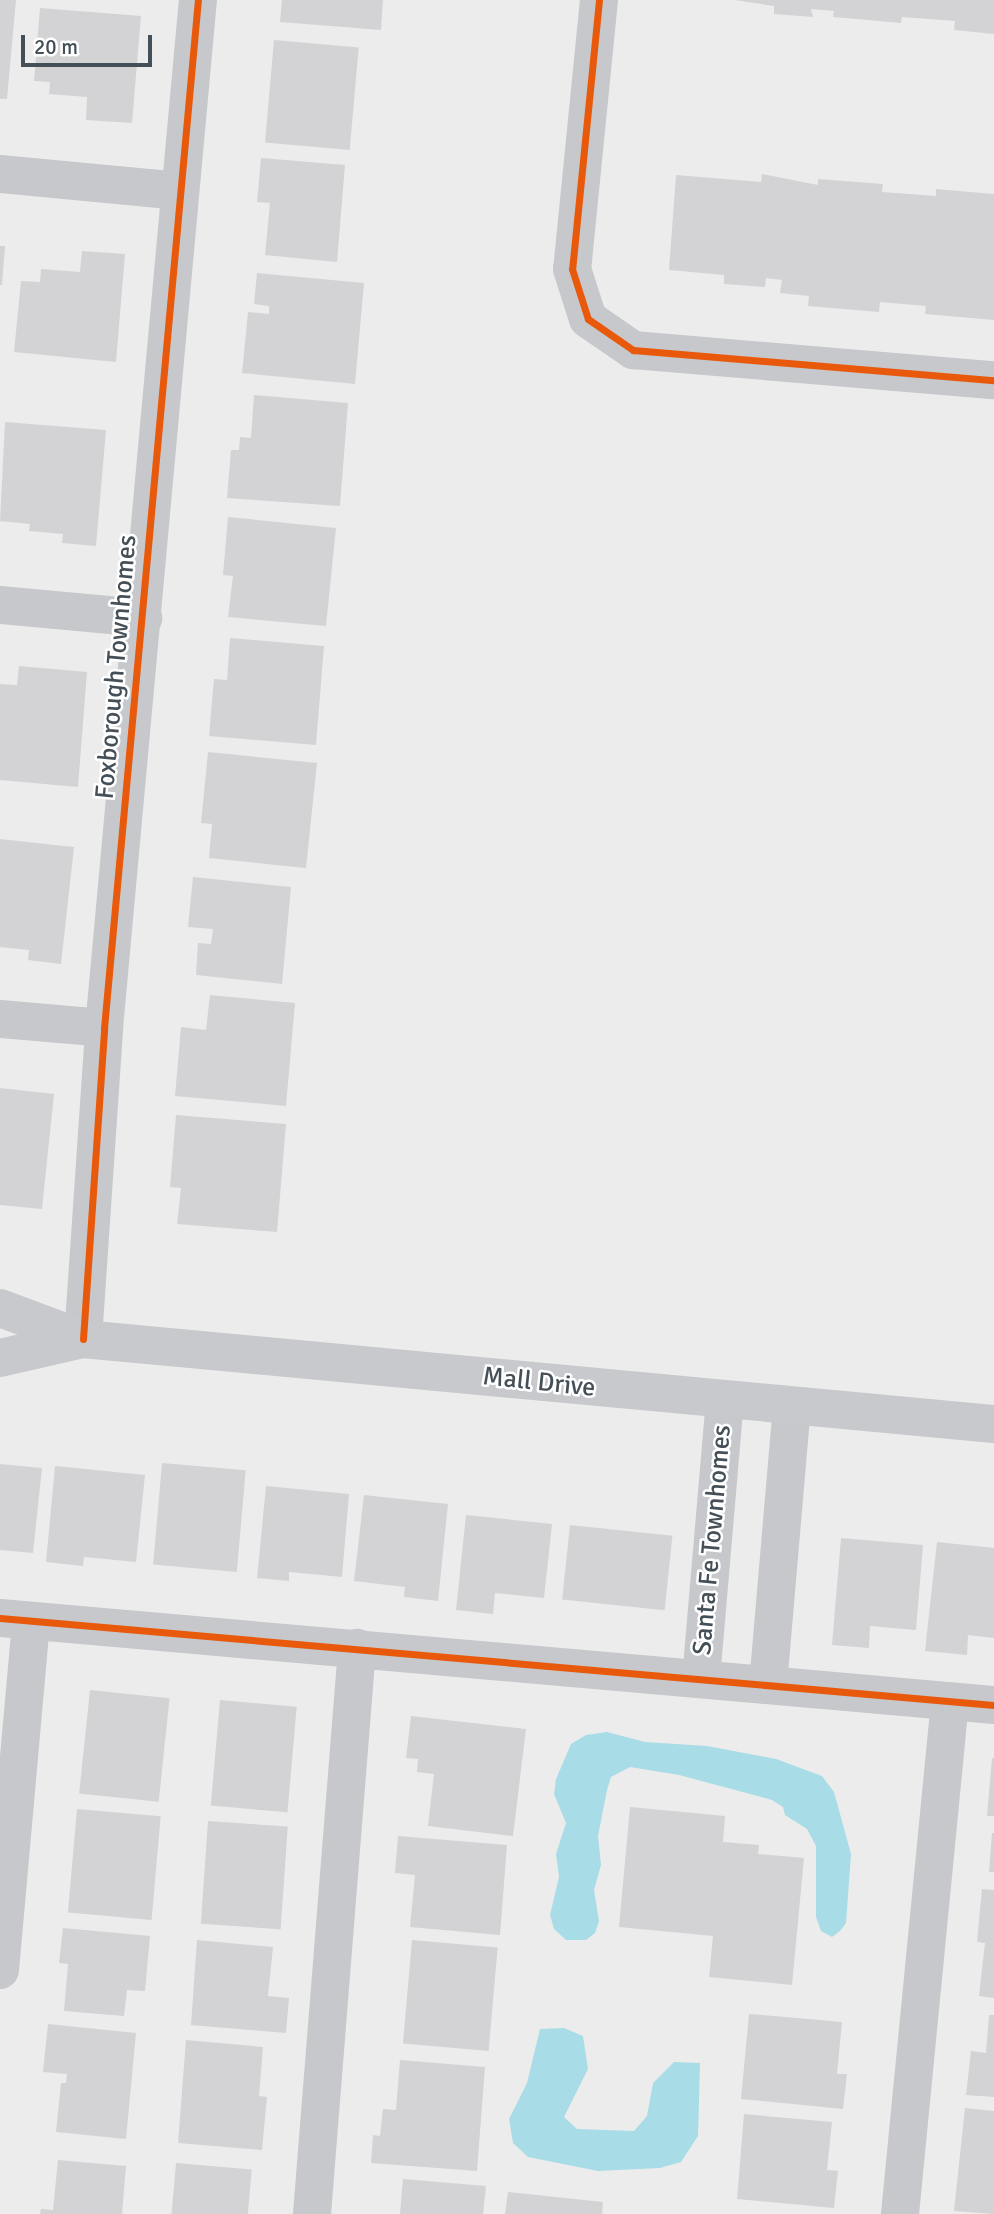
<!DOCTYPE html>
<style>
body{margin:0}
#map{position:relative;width:994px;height:2214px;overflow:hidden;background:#edecec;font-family:Signika,sans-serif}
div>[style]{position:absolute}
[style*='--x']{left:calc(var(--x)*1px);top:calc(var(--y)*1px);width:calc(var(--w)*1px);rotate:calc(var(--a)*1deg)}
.water>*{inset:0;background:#a8dce6}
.building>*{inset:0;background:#d3d3d5;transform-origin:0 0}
.street>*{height:38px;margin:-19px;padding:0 19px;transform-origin:19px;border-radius:19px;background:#c6c8cb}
.secondary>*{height:38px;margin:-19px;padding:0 19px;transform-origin:19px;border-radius:19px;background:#c7c9cc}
.cycleway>*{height:7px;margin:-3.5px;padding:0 3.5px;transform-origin:3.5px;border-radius:3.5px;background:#e8590c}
span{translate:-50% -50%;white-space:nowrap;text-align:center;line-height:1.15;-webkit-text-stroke:5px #fff;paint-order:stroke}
.street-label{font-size:26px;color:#454f57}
.scale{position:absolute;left:21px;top:35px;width:131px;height:32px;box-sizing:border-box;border:4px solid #454f57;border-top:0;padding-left:9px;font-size:21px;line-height:24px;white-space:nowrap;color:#454f57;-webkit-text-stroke:5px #fff;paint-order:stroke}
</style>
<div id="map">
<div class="water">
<div style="clip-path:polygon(607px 1732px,645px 1742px,707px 1746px,776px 1759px,822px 1776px,834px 1792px,851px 1854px,846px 1923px,840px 1931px,832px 1937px,821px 1931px,816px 1917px,816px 1846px,807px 1829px,785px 1815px,783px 1807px,772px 1800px,679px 1775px,630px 1767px,611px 1777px,607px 1790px,598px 1836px,601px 1865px,594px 1890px,599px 1921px,595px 1933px,586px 1940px,566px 1940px,554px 1929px,550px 1915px,559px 1877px,556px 1854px,566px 1823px,554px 1794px,556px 1779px,571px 1744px,586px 1735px)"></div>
<div style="clip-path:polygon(564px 2028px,583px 2036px,588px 2069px,564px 2117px,577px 2129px,634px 2131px,647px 2116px,653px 2083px,674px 2062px,700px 2063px,698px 2136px,681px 2162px,660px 2168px,598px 2171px,528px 2157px,513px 2143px,509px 2119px,527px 2083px,540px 2029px)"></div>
</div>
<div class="building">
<div style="clip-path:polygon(0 0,16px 0,7px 99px,0 99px)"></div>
<div style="clip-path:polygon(282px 0,383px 0,381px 30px,280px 22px)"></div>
<div style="clip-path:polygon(735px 0,994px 0,994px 34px,954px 30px,955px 21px,902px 17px,901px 23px,833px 17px,834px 11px,811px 9px,813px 17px,774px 14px,774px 6px)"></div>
<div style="clip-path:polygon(40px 8px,141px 16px,132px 123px,86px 120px,87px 97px,49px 94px,50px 82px,34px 81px)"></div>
<div style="left:274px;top:40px;width:85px;height:103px;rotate:5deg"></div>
<div style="clip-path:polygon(261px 158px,345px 165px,337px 262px,265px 255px,270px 203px,257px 202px)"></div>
<div style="clip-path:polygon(762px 174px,818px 185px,818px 179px,883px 184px,882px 192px,936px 196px,936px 189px,994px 194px,994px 320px,925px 314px,926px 306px,880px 302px,879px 312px,808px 306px,809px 296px,780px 293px,782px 280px,766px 278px,765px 287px,724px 284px,724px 275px,669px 270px,676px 175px,761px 182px)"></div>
<div style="clip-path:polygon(0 246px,5px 246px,2px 285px,0 285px)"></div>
<div style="clip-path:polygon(82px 251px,125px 254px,116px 362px,14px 352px,21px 281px,40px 282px,41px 269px,80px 272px)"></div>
<div style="clip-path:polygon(257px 273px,364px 283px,355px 384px,242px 373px,248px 312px,269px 314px,269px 306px,254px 304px)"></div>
<div style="clip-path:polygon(254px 395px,348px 403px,340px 506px,227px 498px,231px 450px,239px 450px,240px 437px,251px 438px)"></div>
<div style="clip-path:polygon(5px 422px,106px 430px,96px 546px,62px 543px,63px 534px,29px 531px,30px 524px,0 521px)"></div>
<div style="clip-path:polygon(228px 517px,336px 528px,326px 626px,228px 617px,233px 576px,223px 575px)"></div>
<div style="clip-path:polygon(230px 638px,324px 646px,316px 745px,209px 736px,214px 679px,227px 680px)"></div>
<div style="clip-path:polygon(19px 666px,87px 672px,78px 787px,0 780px,0 684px,17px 685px)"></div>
<div style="clip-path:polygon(208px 752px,317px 763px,306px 868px,209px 858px,212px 824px,201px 823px)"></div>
<div style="clip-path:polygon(0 839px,74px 847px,61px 964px,28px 960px,29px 950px,0 947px)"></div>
<div style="clip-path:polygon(193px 877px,291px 887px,282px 984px,196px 975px,198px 943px,211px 944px,213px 929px,188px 927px)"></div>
<div style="clip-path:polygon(210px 995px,295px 1003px,286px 1106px,175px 1096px,181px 1027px,206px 1030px)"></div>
<div style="clip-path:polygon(0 1088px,54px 1094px,42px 1209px,0 1205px)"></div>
<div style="clip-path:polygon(176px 1115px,286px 1124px,277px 1232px,177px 1224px,181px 1188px,170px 1187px)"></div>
<div style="left:162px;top:1463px;width:84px;height:102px;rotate:5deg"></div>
<div style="clip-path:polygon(0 1464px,42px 1468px,33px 1553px,0 1550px)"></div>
<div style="clip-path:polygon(55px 1466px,145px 1475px,136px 1562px,84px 1557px,83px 1566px,46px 1562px)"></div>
<div style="clip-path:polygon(266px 1486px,349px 1494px,342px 1577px,289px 1572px,289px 1581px,257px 1578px)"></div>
<div style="clip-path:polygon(364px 1495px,448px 1504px,438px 1601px,404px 1597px,405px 1587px,354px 1581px)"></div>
<div style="clip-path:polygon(466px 1515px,552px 1524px,544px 1598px,495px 1593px,493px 1614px,456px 1610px)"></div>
<div style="left:570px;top:1525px;width:103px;height:75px;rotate:6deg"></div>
<div style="clip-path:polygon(841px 1538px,923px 1545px,916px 1630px,870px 1626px,869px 1648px,832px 1645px)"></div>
<div style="clip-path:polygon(937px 1542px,994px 1548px,994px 1638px,968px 1635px,967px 1655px,925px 1651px)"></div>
<div style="left:90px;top:1690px;width:80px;height:104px;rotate:6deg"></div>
<div style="left:220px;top:1700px;width:77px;height:106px;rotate:5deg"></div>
<div style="clip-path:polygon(411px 1716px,526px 1729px,513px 1836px,428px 1826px,434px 1774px,417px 1772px,418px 1759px,406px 1758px)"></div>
<div style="clip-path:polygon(992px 1758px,994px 1758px,994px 1816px,987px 1816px)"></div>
<div style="clip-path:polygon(630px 1807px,725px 1816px,723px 1842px,759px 1845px,758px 1854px,804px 1858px,792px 1985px,709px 1977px,713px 1936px,619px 1927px)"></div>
<div style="left:77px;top:1809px;width:84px;height:104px;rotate:5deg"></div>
<div style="left:208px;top:1821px;width:80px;height:103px;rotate:4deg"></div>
<div style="clip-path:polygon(992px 1833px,994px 1833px,994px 1872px,989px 1872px)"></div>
<div style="clip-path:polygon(398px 1836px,507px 1845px,500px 1935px,410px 1927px,415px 1875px,395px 1873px)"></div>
<div style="clip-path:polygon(982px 1889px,994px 1890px,994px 1998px,979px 1996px,985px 1943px,977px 1942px)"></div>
<div style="clip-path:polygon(63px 1928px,150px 1936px,145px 1991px,127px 1990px,124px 2016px,64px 2011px,68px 1964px,59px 1963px)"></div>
<div style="clip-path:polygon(197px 1940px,273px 1947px,268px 1996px,289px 1998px,286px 2033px,191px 2025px)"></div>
<div style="left:412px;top:1940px;width:86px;height:104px;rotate:5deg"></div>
<div style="clip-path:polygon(749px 2014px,842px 2022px,837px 2074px,847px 2074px,843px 2109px,741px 2099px)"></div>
<div style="clip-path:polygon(989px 2015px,994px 2015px,994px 2097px,966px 2095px,971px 2051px,986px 2053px)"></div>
<div style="clip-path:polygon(48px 2024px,136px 2033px,126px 2139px,56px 2132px,61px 2083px,66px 2083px,67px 2074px,43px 2072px)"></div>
<div style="clip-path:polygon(186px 2040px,263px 2047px,259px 2096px,267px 2097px,262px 2150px,178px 2143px)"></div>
<div style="clip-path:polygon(400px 2060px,485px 2067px,477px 2171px,371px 2163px,373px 2135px,380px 2136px,383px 2109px,396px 2110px)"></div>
<div style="clip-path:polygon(965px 2108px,994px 2111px,994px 2214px,954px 2211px)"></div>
<div style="clip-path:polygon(744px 2114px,832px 2122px,827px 2170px,838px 2171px,834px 2208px,737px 2199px)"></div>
<div style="clip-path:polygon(58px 2160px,126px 2166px,122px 2214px,40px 2214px,41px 2209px,53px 2210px)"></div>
<div style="left:176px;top:2163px;width:76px;height:51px;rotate:5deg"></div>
<div style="clip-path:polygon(403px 2179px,486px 2186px,483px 2214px,400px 2214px)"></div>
<div style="clip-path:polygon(508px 2192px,603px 2202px,602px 2214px,505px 2214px)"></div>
</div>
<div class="street">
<div style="--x:599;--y:0;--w:270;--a:95.7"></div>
<div style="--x:572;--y:269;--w:52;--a:72.3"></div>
<div style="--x:588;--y:319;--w:55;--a:34.6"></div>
<div style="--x:633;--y:350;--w:362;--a:4.8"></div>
<div style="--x:0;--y:174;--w:181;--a:5.4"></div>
<div style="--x:0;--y:605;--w:144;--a:5.2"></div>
<div style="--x:0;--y:1019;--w:104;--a:4.9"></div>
<div style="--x:83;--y:1339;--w:312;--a:-86.1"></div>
<div style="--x:104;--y:1028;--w:1032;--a:-84.78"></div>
<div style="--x:0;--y:1618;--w:998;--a:5"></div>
<div style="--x:701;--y:1679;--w:279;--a:-85.1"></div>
<div style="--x:768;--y:1685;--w:279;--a:-85.1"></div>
<div style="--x:0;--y:1970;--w:350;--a:-84.9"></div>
<div style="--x:312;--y:2214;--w:568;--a:-85.45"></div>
<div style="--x:900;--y:2214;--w:515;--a:-84.43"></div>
</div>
<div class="secondary">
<div style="--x:0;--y:1308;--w:89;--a:20.5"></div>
<div style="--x:83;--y:1339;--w:915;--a:5.33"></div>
<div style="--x:0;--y:1358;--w:85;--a:-12.9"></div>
</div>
<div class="cycleway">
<div style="--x:599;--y:0;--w:270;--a:95.7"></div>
<div style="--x:572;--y:269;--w:52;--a:72.3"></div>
<div style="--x:588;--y:319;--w:55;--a:34.6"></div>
<div style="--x:633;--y:350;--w:362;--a:4.8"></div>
<div style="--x:83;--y:1339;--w:312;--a:-86.1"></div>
<div style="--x:104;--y:1028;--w:1032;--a:-84.78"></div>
<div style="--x:0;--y:1618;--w:998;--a:5"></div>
</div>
<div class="street-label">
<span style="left:117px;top:667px;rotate:-85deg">Foxborough Townhomes</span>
<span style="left:539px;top:1383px;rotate:6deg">Mall Drive</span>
<span style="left:713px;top:1540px;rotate:-85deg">Santa Fe Townhomes</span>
</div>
<div class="scale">20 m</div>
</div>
